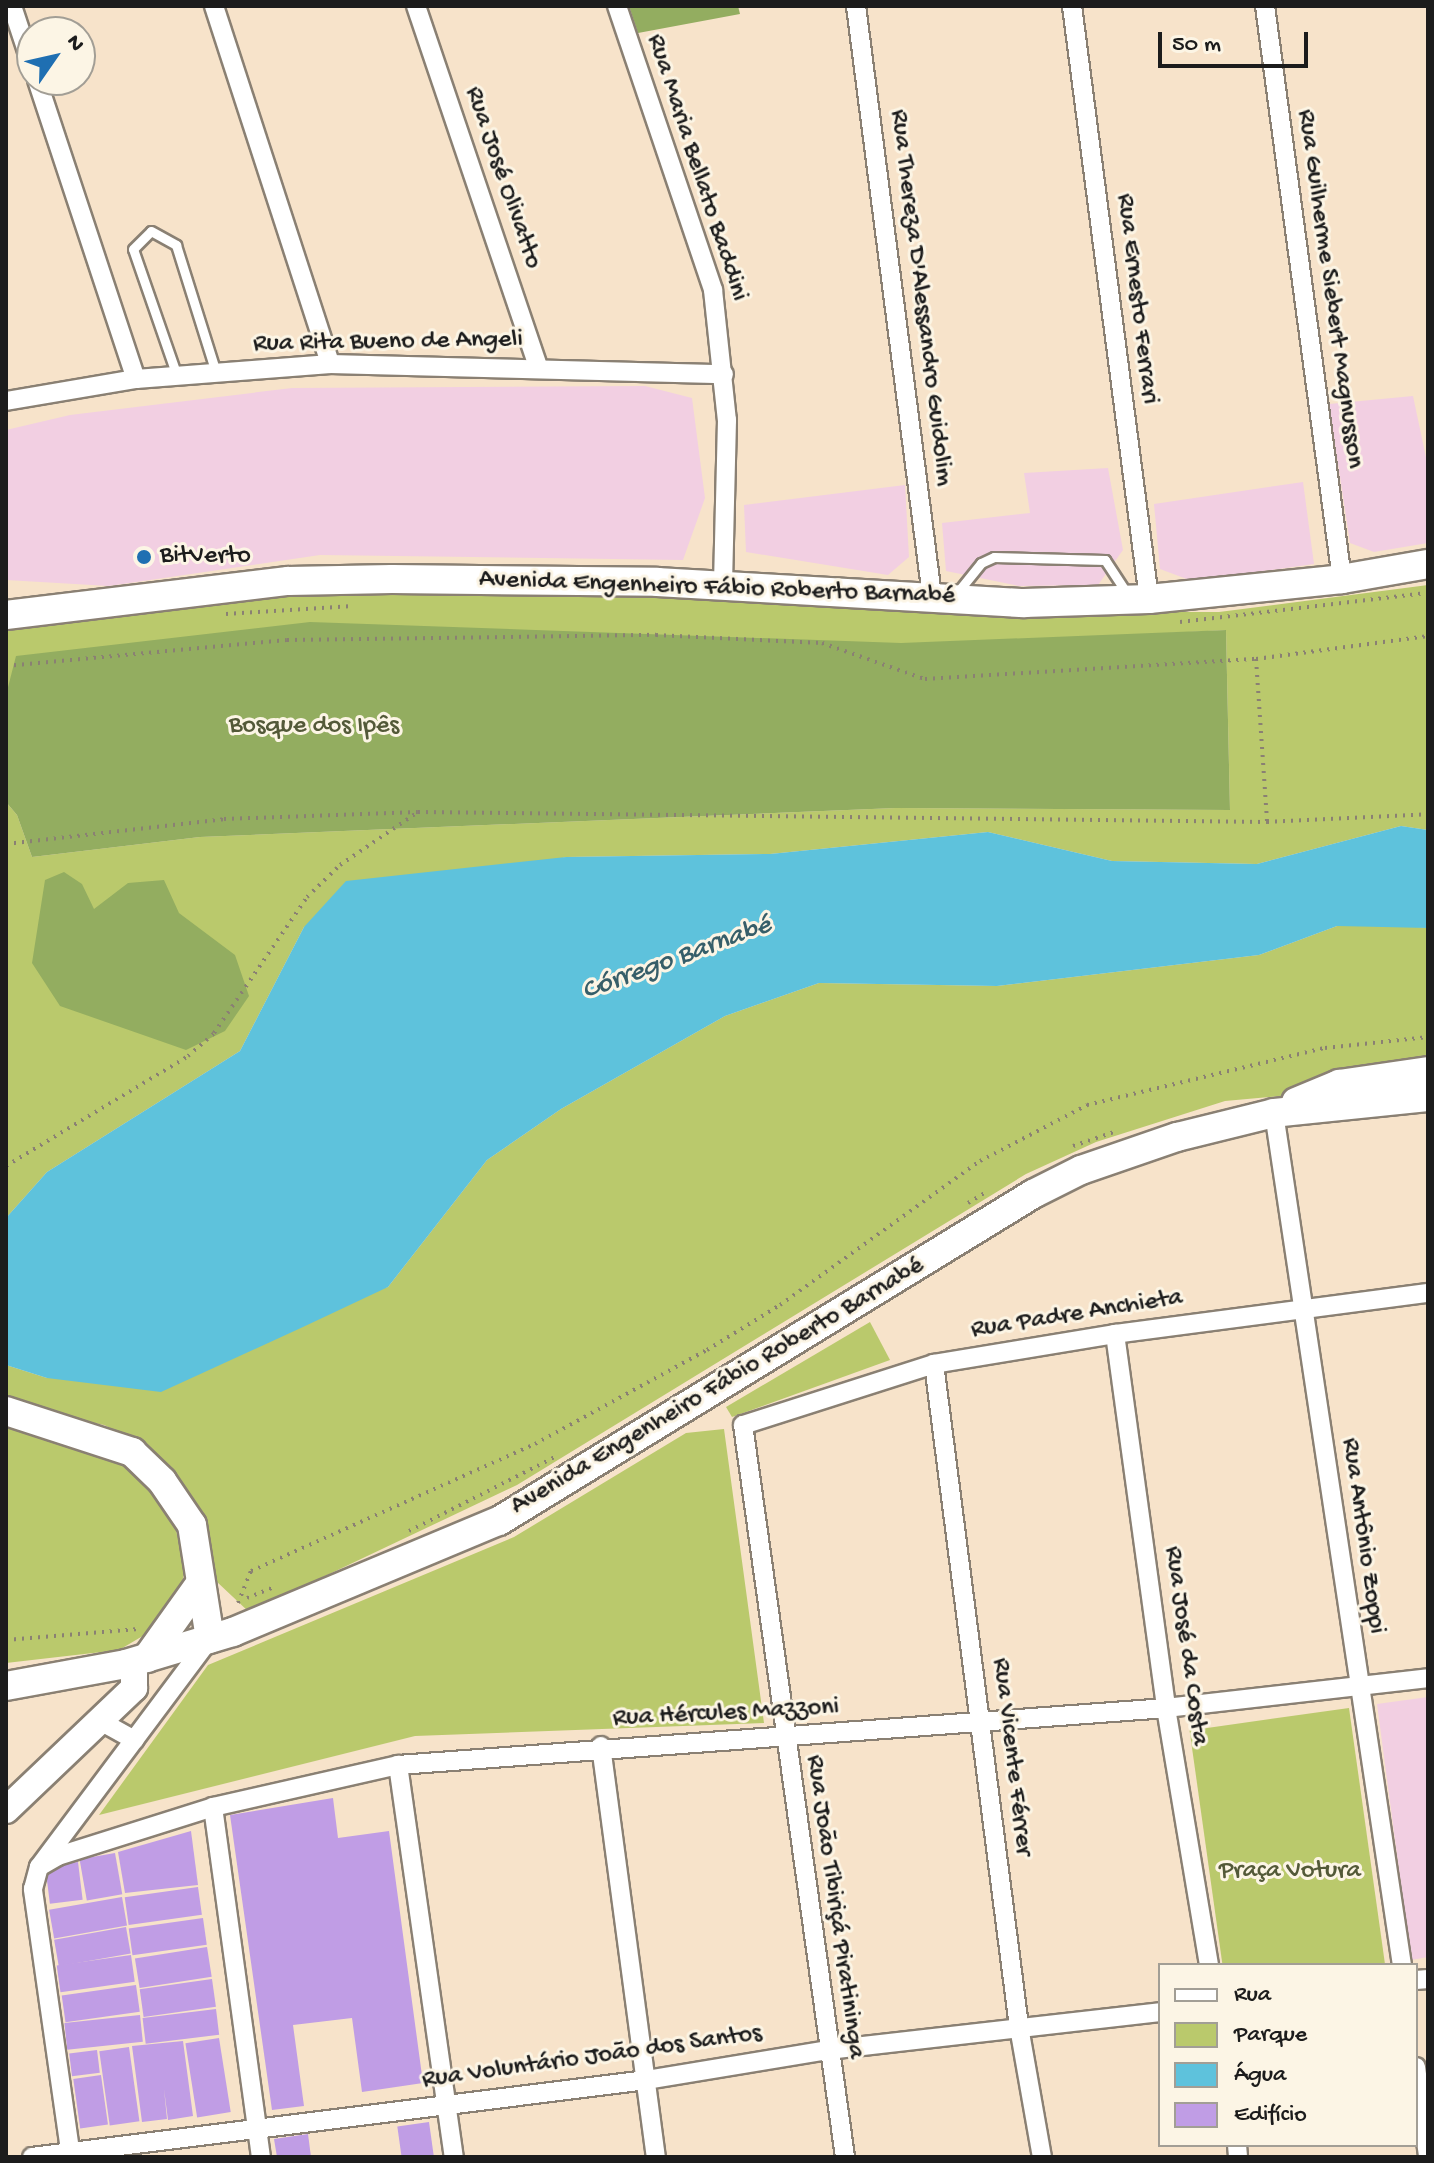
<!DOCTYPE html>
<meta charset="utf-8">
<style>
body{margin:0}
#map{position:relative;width:1434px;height:2163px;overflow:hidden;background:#f7e3ca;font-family:"Gochi Hand",sans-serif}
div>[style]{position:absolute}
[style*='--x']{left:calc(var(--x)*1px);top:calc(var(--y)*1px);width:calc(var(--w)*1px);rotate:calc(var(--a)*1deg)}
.built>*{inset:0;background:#f2cfe2}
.green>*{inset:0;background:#bac96c;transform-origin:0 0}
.forest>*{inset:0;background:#93ad60}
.water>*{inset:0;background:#5ec2dc}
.building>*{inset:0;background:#c09de5;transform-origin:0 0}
.path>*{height:4px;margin-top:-2px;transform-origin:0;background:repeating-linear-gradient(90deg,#8a8073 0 2px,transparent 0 8px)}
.roads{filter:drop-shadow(2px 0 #8a8073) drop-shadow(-2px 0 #8a8073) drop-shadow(0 2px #8a8073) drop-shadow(0 -2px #8a8073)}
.service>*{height:9px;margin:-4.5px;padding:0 4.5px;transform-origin:4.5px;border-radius:4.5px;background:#fff}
.minor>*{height:18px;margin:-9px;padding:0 9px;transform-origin:9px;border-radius:9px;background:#fff}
.secondary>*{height:26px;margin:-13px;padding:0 13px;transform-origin:13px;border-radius:13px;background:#fff}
.primary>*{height:28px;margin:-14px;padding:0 14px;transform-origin:14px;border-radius:14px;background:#fff}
.dots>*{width:22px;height:22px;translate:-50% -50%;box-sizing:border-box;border:4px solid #fcf5e5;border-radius:50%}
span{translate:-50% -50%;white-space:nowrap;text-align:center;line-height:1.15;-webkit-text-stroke:6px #fcf5e5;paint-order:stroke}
.street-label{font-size:26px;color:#1c1c1c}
.poi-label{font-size:26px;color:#1c1c1c}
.left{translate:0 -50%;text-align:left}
.park-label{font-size:26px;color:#535938}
.water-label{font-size:28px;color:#365e69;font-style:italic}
.frame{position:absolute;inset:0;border:8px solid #1c1c1c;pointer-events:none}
.legend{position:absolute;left:1158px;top:1963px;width:260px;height:184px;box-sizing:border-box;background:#fcf5e5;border:2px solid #a29e95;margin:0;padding:10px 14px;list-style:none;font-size:24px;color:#1c1c1c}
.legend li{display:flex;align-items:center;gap:16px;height:40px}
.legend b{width:40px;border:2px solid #a29e95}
.north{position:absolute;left:16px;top:16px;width:80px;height:80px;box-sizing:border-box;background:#fcf5e5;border:2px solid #a29e95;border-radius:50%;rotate:56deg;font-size:22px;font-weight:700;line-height:32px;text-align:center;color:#1c1c1c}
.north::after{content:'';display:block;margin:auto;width:28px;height:36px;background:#1f6fb2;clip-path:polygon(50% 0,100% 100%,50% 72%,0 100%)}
.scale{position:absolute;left:1158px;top:32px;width:150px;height:36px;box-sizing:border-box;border:4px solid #1c1c1c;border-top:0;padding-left:10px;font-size:24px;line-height:28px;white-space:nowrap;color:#1c1c1c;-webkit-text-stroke:6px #fcf5e5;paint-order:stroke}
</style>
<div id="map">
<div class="built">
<div style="clip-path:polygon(645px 386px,692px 398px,705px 498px,683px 560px,320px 555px,109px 586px,6px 580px,6px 430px,70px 415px,292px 388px)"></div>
<div style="clip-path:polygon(1413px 396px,1428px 467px,1428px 543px,1374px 552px,1350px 543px,1329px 404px)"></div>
<div style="clip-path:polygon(1108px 468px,1123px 550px,1098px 585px,1019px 586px,946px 571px,942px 523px,1030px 513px,1024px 473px)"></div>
<div style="clip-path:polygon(1303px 482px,1314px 564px,1192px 581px,1160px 569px,1154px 504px)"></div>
<div style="clip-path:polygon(905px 485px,909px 557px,888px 575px,746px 552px,744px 505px)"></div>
<div style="clip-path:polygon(1428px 1697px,1428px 1957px,1411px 1960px,1377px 1704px)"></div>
</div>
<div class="green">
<div style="clip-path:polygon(1428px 585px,1428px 830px,1401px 826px,1257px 864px,1112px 861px,988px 832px,770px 854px,566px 857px,304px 927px,240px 1051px,47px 1172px,6px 1218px,6px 802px,17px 815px,32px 857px,200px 837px,896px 808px,1230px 810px,1226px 630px,6px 695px,6px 627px,260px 597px,421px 589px,534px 586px,939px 612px,1219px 612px)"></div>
<div style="clip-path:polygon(1386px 924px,1428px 928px,1428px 1063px,1292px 1095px,1225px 1101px,1096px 1142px,1026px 1174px,517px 1485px,249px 1612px,216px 1581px,201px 1520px,177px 1477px,144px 1444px,104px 1425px,51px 1414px,6px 1394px,6px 1365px,47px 1378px,388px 1287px,487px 1160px,561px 1109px,725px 1016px,819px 983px,997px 986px,1259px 955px,1337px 926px)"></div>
<div style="clip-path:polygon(870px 1322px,890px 1360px,732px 1417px,726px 1407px)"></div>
<div style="clip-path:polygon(6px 1427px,111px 1456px,154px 1489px,175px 1525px,185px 1570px,177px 1604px,158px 1627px,119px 1650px,6px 1663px)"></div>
<div style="clip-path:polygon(724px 1429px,764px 1723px,415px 1736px,99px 1815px,208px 1665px,514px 1537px,686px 1433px)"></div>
<div style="left:1349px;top:1708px;width:260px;height:161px;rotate:82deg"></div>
</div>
<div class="forest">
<div style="clip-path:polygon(629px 6px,738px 6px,740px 14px,638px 33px)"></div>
<div style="clip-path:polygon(310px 622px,901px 643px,1226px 630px,1230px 810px,896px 808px,200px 837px,32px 857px,17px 815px,6px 802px,6px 695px,16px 656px)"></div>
<div style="clip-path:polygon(64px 872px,82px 884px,94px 909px,128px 883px,164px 880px,179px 913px,235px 955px,249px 996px,225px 1031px,186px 1050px,60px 1006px,32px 963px,45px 880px)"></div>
</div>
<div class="water">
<div style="clip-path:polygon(1401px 826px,1428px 830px,1428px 928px,1337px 926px,1259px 955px,997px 986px,819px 983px,725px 1016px,561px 1109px,487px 1160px,388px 1287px,303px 1327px,161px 1392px,47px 1378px,6px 1365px,6px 1218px,47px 1172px,240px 1051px,304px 927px,346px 881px,566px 857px,770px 854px,988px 832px,1112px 861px,1257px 864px)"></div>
</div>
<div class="building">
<div style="clip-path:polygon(333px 1798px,338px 1838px,389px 1831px,423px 2083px,362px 2092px,352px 2018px,293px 2025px,304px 2106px,272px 2110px,230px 1815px)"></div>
<div style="clip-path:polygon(191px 1831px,198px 1885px,125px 1893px,118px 1852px)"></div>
<div style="left:115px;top:1853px;width:42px;height:36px;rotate:80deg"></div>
<div style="left:78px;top:1862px;width:38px;height:33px;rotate:83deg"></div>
<div style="left:198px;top:1887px;width:28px;height:74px;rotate:82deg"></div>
<div style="left:122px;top:1897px;width:29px;height:74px;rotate:80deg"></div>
<div style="left:203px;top:1918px;width:27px;height:75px;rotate:82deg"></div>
<div style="left:126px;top:1927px;width:27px;height:73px;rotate:80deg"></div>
<div style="left:207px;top:1947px;width:30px;height:73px;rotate:81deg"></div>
<div style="left:131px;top:1955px;width:27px;height:75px;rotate:82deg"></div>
<div style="left:212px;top:1979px;width:28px;height:73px;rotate:82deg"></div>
<div style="left:136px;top:1985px;width:27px;height:75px;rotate:82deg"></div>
<div style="left:216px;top:2009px;width:26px;height:74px;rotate:83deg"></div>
<div style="left:140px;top:2015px;width:27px;height:76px;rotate:84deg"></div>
<div style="left:219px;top:2038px;width:75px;height:34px;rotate:81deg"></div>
<div style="clip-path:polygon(183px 2041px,193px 2116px,168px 2120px,164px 2089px,167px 2119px,142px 2122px,132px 2046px)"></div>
<div style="left:129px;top:2047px;width:75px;height:30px;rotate:82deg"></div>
<div style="left:97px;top:2050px;width:23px;height:28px;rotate:83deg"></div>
<div style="left:101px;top:2075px;width:50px;height:28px;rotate:82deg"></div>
<div style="left:429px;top:2122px;width:35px;height:32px;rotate:82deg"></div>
<div style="clip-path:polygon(308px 2134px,311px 2157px,277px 2157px,274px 2139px)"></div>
</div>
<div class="path">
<div style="--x:226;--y:614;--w:127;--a:-3.6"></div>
<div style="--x:1180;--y:622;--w:250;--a:-6.7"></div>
<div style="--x:1256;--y:659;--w:163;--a:86.1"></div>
<div style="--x:6;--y:666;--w:282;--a:-5.3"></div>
<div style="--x:287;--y:640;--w:369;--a:-0.8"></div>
<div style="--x:656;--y:635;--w:166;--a:2.8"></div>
<div style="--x:822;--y:643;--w:109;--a:19.3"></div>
<div style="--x:925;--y:679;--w:332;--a:-3.5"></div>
<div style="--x:1256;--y:659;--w:174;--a:-7.6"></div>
<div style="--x:6;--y:844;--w:219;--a:-6.5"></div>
<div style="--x:224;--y:819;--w:194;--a:-2.1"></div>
<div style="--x:1073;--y:1146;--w:43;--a:-18.9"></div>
<div style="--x:6;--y:1166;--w:213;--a:-31.1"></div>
<div style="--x:188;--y:1056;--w:35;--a:-41"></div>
<div style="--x:214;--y:1033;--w:165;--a:-55.6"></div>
<div style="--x:307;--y:897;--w:46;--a:-44.1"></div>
<div style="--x:340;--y:865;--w:94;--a:-34.2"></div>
<div style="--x:418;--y:812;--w:849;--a:0.67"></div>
<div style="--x:1267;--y:822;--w:161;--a:-2.8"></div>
<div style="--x:968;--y:1203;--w:23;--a:-31"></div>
<div style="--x:409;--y:1531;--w:164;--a:-26.9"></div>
<div style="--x:247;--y:1598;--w:27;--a:-22"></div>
<div style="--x:238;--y:1603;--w:35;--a:-68"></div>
<div style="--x:251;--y:1571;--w:311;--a:-24.1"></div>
<div style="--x:535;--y:1444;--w:196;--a:-28.7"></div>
<div style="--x:707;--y:1350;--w:86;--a:-31.7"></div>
<div style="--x:780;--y:1305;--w:246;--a:-35.8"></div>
<div style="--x:980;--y:1161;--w:121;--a:-27.6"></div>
<div style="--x:1087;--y:1105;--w:245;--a:-13.5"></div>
<div style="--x:1325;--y:1048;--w:104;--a:-6.1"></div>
<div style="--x:6;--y:1640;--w:133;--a:-4.7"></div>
</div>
<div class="roads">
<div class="service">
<div style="--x:177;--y:376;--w:134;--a:-109.1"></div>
<div style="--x:133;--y:249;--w:25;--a:-45"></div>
<div style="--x:151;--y:231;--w:29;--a:29"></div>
<div style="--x:176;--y:245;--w:134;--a:72.6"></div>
<div style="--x:956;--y:594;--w:40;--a:-51"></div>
<div style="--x:981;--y:563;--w:14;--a:-25"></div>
<div style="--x:994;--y:557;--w:111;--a:1.5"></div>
<div style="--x:1105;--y:560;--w:42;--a:56.7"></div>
</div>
<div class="minor">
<div style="--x:12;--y:6;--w:63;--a:71.6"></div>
<div style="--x:214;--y:6;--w:376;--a:72"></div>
<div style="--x:416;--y:6;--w:380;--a:71.3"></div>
<div style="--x:617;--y:6;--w:300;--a:71.3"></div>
<div style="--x:713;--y:290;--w:131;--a:83.9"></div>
<div style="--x:727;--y:420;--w:167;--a:91.4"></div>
<div style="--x:856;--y:6;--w:595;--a:82.66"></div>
<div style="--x:1072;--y:6;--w:598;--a:82.6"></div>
<div style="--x:1265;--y:6;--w:578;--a:82.35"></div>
<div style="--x:37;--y:80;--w:315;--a:71.7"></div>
<div style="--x:6;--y:401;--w:132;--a:-9.6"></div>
<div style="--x:136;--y:379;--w:195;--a:-4.4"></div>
<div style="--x:330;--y:364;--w:394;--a:1.5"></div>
<div style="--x:1274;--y:1113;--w:862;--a:81.46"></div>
<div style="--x:1115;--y:1334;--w:377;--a:82.2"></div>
<div style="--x:1166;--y:1708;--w:261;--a:80.5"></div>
<div style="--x:934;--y:1364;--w:668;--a:82.69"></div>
<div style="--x:1019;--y:2027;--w:132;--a:80"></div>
<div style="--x:102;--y:1722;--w:37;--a:29"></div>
<div style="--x:601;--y:1746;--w:415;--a:82.4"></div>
<div style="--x:398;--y:1765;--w:396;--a:81.9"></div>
<div style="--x:213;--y:1807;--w:353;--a:82.2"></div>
<div style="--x:39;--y:1867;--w:22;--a:-30"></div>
<div style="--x:58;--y:1856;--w:163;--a:-17.5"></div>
<div style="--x:213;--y:1807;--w:190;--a:-12.8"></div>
<div style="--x:398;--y:1765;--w:770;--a:-4.24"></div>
<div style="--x:1166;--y:1708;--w:264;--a:-6.5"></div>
<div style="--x:1416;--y:1980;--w:12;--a:-5"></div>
<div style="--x:1416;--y:2067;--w:90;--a:82.3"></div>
<div style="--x:1237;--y:2145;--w:12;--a:85"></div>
<div style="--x:32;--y:2157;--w:620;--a:-7.14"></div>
<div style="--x:647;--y:2080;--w:183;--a:-9.4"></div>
<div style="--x:828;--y:2050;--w:334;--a:-6.5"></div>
<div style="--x:71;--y:2157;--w:271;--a:-98.1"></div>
<div style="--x:33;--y:1889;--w:23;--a:-75"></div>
<div style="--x:39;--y:1867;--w:284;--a:-53.2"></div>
<div style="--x:845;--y:2157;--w:739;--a:-97.93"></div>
<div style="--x:743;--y:1425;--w:201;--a:-17.7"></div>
<div style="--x:934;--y:1364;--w:183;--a:-9.4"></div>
<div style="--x:1115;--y:1334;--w:316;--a:-7.5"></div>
</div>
<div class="secondary">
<div style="--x:6;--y:1810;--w:177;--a:-43.6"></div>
<div style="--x:134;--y:1688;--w:13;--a:-90"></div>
<div style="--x:134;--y:1675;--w:14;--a:-126"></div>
</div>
<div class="primary">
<div style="--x:6;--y:615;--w:284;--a:-6.9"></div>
<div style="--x:288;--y:581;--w:104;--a:-1.1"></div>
<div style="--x:392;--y:579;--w:265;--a:0.6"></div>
<div style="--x:657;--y:582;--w:368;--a:3.3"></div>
<div style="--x:1024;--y:603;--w:125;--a:-1.8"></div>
<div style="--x:1149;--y:599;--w:194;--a:-5.9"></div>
<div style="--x:1342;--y:579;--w:87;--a:-9.9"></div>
<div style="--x:1296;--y:1102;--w:47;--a:-22.7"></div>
<div style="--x:1339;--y:1084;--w:90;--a:-8.3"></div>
<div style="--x:6;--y:1411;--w:133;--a:18"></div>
<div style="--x:132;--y:1452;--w:42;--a:44"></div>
<div style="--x:162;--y:1481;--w:53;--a:55.7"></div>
<div style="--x:192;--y:1525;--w:115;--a:81"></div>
<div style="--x:147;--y:1658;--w:90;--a:-54.5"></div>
<div style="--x:6;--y:1686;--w:122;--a:-10.4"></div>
<div style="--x:126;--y:1664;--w:112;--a:-16.7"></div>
<div style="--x:233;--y:1632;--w:288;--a:-22.7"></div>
<div style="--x:499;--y:1521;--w:626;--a:-31.48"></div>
<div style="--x:1033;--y:1194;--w:54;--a:-26.6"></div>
<div style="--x:1081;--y:1170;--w:102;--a:-19"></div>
<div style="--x:1177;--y:1137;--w:100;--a:-13.9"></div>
<div style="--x:1274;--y:1113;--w:155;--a:-5.9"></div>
</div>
</div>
<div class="dots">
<div style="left:144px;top:557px;background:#1f6fb2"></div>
</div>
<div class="street-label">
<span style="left:696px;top:168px;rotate:72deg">Rua Maria Bellato Baddini</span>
<span style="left:502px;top:178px;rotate:71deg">Rua José Olivatto</span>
<span style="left:1329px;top:289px;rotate:82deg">Rua Guilherme Siebert Magnusson</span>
<span style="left:920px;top:298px;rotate:83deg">Rua Thereza D'Alessandro Guidolim</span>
<span style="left:1136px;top:299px;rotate:83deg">Rua Ernesto Ferrari</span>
<span style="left:388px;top:343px;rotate:-1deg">Rua Rita Bueno de Angeli</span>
<span style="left:717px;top:589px;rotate:2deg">Avenida Engenheiro Fábio Roberto Barnabé</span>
<span style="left:1077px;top:1315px;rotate:-9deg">Rua Padre Anchieta</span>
<span style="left:718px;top:1387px;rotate:-31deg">Avenida Engenheiro Fábio Roberto Barnabé</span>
<span style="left:1362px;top:1536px;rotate:82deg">Rua Antônio Zoppi</span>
<span style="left:1185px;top:1646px;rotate:82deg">Rua José da Costa</span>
<span style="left:726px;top:1714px;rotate:-3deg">Rua Hércules Mazzoni</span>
<span style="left:1011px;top:1757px;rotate:83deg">Rua Vicente Férrer</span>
<span style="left:834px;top:1907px;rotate:82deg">Rua João Tibiriçá Piratininga</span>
<span style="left:592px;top:2058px;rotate:-8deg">Rua Voluntário João dos Santos</span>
</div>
<div class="poi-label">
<span class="left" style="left:160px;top:557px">BitVerto</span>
</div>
<div class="park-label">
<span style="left:314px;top:727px">Bosque dos Ipês</span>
<span style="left:1290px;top:1872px">Praça Votura</span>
</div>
<div class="water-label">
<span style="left:677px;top:959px;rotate:-20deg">Córrego Barnabé</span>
</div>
<div class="frame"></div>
<ul class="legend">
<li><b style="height:10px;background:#fff"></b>Rua</li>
<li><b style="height:22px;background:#bac96c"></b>Parque</li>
<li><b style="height:22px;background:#5ec2dc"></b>Água</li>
<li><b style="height:22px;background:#c09de5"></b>Edifício</li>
</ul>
<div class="north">N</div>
<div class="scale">50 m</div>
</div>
